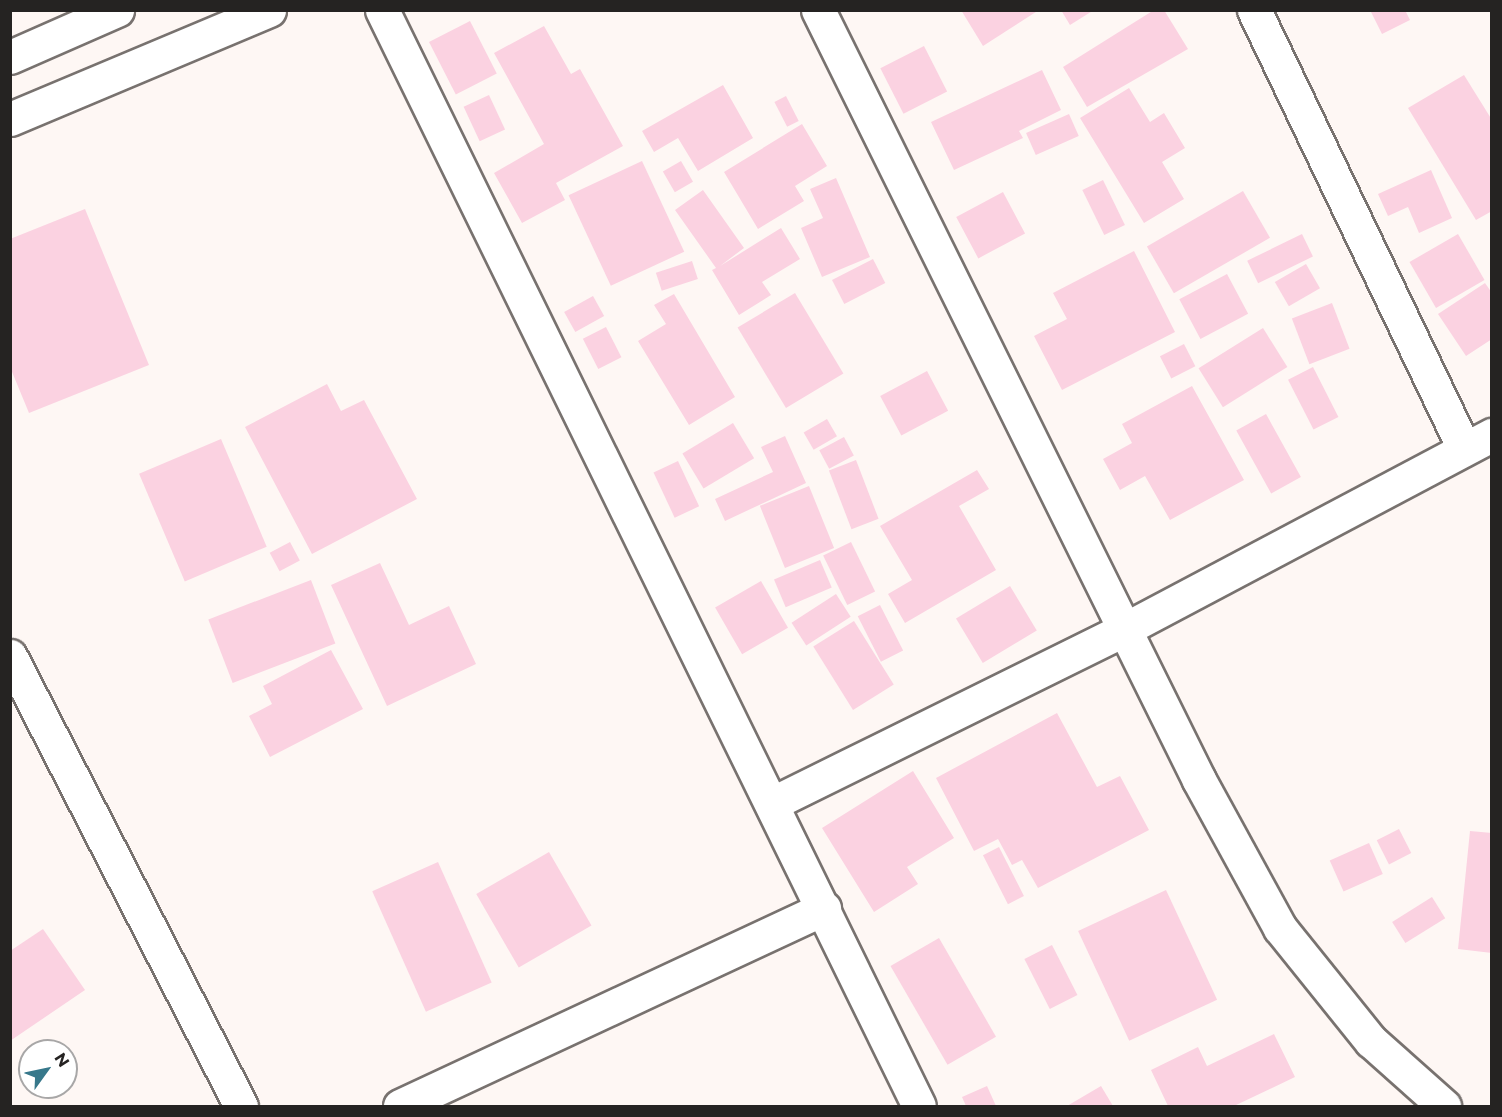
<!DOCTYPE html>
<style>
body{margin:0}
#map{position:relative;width:1502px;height:1117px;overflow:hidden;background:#fef7f4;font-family:Montserrat,sans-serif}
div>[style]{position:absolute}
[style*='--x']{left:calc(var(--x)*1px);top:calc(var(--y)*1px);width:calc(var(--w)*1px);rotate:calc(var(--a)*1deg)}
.building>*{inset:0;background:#fbd2e1;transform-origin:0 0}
.roads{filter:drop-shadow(2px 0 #78726f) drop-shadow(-2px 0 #78726f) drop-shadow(0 2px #78726f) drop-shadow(0 -2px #78726f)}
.street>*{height:33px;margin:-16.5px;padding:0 16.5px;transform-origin:16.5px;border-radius:16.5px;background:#fff}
.secondary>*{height:33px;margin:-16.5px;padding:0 16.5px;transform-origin:16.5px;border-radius:16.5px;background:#fff}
span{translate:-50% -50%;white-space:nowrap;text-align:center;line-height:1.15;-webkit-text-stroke:4.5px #fff;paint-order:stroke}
.frame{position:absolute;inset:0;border:12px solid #252322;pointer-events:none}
.north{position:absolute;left:18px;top:1039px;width:60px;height:60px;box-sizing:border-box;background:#fff;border:2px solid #a8a7a7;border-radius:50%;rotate:57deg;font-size:16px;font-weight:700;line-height:24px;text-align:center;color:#252322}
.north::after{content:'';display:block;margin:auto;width:21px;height:27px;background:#37788b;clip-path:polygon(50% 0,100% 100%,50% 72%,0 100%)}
</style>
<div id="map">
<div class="building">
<div style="clip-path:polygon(961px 10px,1039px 10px,983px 46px)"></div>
<div style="clip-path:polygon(1061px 10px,1094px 10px,1070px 25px)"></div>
<div style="clip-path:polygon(1154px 10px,1164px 10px,1188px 49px,1087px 107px,1063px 67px)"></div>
<div style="clip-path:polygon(1370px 10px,1405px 10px,1410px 20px,1382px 34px)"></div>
<div style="left:470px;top:21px;width:59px;height:46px;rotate:63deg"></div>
<div style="clip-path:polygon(544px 26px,571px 74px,580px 69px,623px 146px,556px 183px,565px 200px,522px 223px,494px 173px,544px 144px,494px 53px)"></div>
<div style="left:924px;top:46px;width:51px;height:49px;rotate:63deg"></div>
<div style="clip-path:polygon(1042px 70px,1061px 110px,1019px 131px,1023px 138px,954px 170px,931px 122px)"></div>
<div style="clip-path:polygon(1464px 75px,1492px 120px,1492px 211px,1476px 220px,1408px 108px)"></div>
<div style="clip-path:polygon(723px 85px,753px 138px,698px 171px,678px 138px,654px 152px,642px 131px)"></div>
<div style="clip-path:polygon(1129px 88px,1150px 122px,1164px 113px,1185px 148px,1162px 162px,1184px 199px,1144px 223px,1080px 118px)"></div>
<div style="left:489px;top:95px;width:38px;height:28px;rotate:65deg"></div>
<div style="left:786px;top:96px;width:28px;height:13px;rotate:63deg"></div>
<div style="left:1069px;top:114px;width:24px;height:47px;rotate:66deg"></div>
<div style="clip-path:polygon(802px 124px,827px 166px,795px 186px,804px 201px,758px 229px,724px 172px)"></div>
<div style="left:642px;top:161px;width:100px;height:81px;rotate:65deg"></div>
<div style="left:681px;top:161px;width:24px;height:21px;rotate:60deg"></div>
<div style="clip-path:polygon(1431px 170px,1452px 218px,1419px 233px,1408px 207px,1388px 216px,1378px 194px)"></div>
<div style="clip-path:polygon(836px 178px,870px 257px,822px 277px,801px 228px,823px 218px,810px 189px)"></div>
<div style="left:1103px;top:180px;width:50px;height:23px;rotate:64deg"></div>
<div style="clip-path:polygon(703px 190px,744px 248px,720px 266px,781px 228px,800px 259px,762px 282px,771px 295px,739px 315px,712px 270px,716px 268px,675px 210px)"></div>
<div style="left:1243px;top:191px;width:54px;height:111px;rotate:60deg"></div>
<div style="left:1003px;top:192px;width:47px;height:53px;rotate:62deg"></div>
<div style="clip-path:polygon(85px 209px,149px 365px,29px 413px,10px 367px,10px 239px)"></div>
<div style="left:1302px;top:234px;width:25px;height:61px;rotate:64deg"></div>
<div style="left:1458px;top:234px;width:53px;height:56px;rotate:60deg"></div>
<div style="clip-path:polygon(1134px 251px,1175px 332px,1062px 390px,1034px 336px,1067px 319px,1053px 293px)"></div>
<div style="left:873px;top:259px;width:27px;height:46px;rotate:63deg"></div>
<div style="left:692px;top:261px;width:19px;height:38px;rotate:72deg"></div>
<div style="left:1306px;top:264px;width:28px;height:36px;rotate:60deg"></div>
<div style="left:1227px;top:274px;width:45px;height:54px;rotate:62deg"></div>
<div style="clip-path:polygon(1485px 283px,1492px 293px,1492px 339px,1466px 356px,1438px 314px)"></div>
<div style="left:795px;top:293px;width:94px;height:67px;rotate:59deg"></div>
<div style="clip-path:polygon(674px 294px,735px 397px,689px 425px,638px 341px,666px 324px,654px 305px)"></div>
<div style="left:593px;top:296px;width:23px;height:33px;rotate:61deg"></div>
<div style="left:1332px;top:303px;width:49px;height:43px;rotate:69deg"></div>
<div style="left:606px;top:327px;width:34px;height:26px;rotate:63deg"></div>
<div style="left:1263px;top:328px;width:46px;height:76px;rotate:58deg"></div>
<div style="left:1184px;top:344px;width:25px;height:27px;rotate:63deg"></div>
<div style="left:1313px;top:367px;width:56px;height:28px;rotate:63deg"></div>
<div style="left:927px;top:371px;width:45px;height:53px;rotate:62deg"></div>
<div style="clip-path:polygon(327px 384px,341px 411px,364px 400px,417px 499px,312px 554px,245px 427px)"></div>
<div style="clip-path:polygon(1192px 386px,1244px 480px,1170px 520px,1145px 476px,1120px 490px,1103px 459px,1132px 443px,1122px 424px)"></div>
<div style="left:1266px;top:414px;width:72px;height:34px;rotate:61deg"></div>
<div style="left:827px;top:419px;width:20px;height:27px;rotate:60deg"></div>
<div style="left:733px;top:423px;width:41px;height:59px;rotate:59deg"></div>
<div style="clip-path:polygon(785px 436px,806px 483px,725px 521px,715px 499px,773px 472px,761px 447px)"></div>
<div style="left:844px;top:437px;width:21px;height:28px;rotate:62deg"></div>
<div style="left:221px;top:439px;width:117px;height:89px;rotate:67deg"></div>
<div style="left:856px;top:460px;width:63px;height:29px;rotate:69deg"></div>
<div style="left:678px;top:461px;width:50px;height:27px;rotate:65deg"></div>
<div style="clip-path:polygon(977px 470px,989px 489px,959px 506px,996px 570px,905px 623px,888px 594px,912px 580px,880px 526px)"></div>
<div style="left:809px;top:486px;width:67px;height:53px;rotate:68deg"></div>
<div style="left:290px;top:542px;width:21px;height:23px;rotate:62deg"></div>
<div style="left:851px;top:542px;width:55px;height:31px;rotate:64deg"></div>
<div style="left:820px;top:560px;width:30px;height:50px;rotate:67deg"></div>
<div style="clip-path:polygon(380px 563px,409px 625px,449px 606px,476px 664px,387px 706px,331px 585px)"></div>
<div style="left:311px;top:580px;width:68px;height:110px;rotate:69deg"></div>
<div style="left:761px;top:581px;width:54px;height:53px;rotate:60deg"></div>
<div style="left:1010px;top:586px;width:52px;height:63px;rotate:59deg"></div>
<div style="left:836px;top:594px;width:27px;height:53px;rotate:57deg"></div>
<div style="left:880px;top:605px;width:51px;height:25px;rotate:63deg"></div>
<div style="left:854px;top:621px;width:75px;height:48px;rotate:58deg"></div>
<div style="clip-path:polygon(331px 650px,363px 709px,270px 757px,249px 716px,272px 704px,263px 686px)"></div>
<div style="clip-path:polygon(1057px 713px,1097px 787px,1120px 776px,1149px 830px,1038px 888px,1022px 860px,1012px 865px,998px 839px,974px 851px,936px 778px)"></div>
<div style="clip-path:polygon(913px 771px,954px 838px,907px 867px,918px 884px,874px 912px,822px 828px)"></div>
<div style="left:1399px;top:829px;width:27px;height:25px;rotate:63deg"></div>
<div style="clip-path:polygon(1470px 831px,1492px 833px,1492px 953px,1458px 949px)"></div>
<div style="left:1369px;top:843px;width:34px;height:43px;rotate:66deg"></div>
<div style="left:999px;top:847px;width:55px;height:18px;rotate:63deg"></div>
<div style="left:549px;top:852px;width:85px;height:84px;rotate:60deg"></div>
<div style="left:438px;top:862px;width:132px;height:72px;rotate:66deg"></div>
<div style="left:1166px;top:890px;width:121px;height:97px;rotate:65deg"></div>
<div style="left:1432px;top:897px;width:25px;height:47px;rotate:58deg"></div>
<div style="clip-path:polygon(43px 929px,85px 990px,10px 1041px,10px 951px)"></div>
<div style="left:939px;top:938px;width:114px;height:56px;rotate:60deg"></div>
<div style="left:1052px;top:945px;width:56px;height:31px;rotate:63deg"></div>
<div style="clip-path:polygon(1274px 1034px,1295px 1077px,1234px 1106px,1168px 1106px,1151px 1070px,1198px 1047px,1207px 1066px)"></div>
<div style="clip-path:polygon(987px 1086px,996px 1106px,966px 1106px,962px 1097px)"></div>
<div style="clip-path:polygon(1101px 1086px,1113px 1106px,1067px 1106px)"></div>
</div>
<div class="roads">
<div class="street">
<div style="--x:382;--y:10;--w:1220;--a:63.9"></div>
<div style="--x:818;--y:10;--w:859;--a:63.67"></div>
<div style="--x:1199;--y:780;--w:169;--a:61.3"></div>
<div style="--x:1280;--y:928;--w:145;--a:51.2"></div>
<div style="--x:1371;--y:1041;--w:98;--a:41.7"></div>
<div style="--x:1254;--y:10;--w:486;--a:64.4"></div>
<div style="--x:10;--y:656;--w:506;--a:62.83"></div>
<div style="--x:773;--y:803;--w:395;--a:-26.3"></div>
<div style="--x:1127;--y:628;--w:413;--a:-27.9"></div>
<div style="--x:400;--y:1106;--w:468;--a:-25"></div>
</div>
<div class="secondary">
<div style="--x:10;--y:57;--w:117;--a:-23.7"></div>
<div style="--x:10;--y:119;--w:281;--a:-22.8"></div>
</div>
</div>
<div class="frame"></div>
<div class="north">N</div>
</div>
